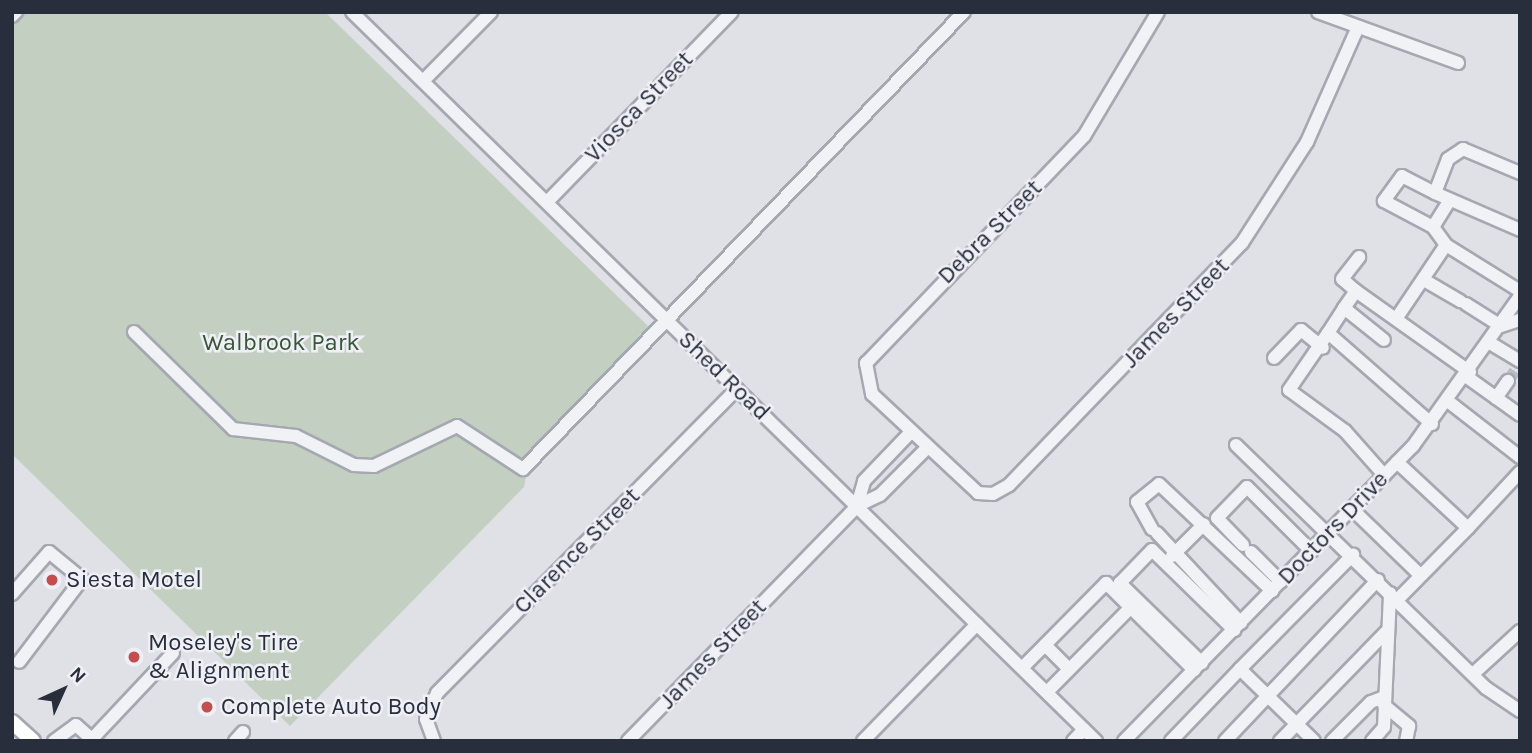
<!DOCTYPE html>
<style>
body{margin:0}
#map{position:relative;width:1532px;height:753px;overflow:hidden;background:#dfe1e7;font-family:Karla,sans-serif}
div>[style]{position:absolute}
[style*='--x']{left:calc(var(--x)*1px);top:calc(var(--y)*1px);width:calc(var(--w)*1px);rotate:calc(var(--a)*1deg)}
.green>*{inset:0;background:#c3d0c1}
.minor-tunnel>*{height:12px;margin-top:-6px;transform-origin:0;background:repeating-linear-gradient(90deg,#bbbdc5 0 12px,transparent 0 18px)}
.roads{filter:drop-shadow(2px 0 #a5a8b1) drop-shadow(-2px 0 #a5a8b1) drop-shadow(0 2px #a5a8b1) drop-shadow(0 -2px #a5a8b1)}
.minor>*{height:12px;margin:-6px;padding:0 6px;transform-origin:6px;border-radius:6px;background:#f1f2f6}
.major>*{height:14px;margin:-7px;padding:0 7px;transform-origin:7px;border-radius:7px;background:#fff}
.dots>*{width:19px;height:19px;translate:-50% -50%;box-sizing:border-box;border:4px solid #eef0f5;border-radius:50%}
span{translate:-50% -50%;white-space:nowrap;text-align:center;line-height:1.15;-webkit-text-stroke:5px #eef0f5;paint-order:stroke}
.street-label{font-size:24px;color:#292e3d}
.park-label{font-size:24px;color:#395738}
.poi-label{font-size:24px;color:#292e3d}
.left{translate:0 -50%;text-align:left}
.frame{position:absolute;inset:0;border:14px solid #292e3d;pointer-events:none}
.north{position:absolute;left:28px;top:655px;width:70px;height:70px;-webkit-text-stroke:5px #eef0f5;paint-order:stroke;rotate:45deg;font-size:19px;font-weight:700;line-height:28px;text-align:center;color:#292e3d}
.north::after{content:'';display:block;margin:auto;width:24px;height:32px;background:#292e3d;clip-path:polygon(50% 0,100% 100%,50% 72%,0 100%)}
</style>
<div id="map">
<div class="green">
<div style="clip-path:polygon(25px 12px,325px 12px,648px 326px,529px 461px,524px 487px,290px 726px,12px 454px,12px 26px)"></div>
</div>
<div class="minor-tunnel">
<div style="--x:1508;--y:381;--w:16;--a:-55"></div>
</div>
<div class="roads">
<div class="minor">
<div style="--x:352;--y:12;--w:1042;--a:44.42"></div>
<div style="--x:1158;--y:12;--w:144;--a:120.8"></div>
<div style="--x:1084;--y:136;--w:315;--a:133.8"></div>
<div style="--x:866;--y:363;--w:32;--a:79"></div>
<div style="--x:872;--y:394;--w:145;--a:43"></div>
<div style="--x:978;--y:493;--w:15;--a:4"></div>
<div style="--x:993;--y:494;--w:18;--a:-29"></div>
<div style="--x:1009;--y:485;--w:336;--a:-46.1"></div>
<div style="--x:1242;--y:243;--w:120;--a:-57.2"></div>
<div style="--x:1307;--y:142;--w:126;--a:-66.1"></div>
<div style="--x:1318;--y:12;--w:149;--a:20"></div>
<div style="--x:12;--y:16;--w:6;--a:-45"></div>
<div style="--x:423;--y:81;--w:97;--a:-45.4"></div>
<div style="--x:1520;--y:173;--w:62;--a:-157.2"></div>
<div style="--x:1463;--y:149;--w:18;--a:146"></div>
<div style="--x:1448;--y:159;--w:36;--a:111"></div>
<div style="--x:1435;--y:193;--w:93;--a:23.5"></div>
<div style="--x:1435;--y:193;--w:37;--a:-153"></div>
<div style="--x:1402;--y:176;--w:31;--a:126"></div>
<div style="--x:1384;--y:201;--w:55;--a:28"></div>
<div style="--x:1433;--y:227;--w:22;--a:54"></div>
<div style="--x:1446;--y:245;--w:87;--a:31.9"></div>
<div style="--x:547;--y:202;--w:265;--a:-45.8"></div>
<div style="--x:1433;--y:227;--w:32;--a:-58"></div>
<div style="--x:1424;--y:280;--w:42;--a:30.3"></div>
<div style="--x:1356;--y:291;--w:18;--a:-139"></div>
<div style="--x:1342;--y:279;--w:28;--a:-52"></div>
<div style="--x:1466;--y:304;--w:41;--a:32.2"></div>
<div style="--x:1501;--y:326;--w:20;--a:-18"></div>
<div style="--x:1344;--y:308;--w:51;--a:38.7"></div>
<div style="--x:1396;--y:319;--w:89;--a:-56"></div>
<div style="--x:134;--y:332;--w:139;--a:44.4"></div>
<div style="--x:233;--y:429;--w:63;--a:6.3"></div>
<div style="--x:296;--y:436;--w:65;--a:26.6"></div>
<div style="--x:354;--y:465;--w:20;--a:3"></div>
<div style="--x:374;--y:466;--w:92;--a:-25.7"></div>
<div style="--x:457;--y:426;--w:79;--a:33.1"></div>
<div style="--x:523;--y:469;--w:635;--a:-46.02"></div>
<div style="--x:1328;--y:333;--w:69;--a:124.4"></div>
<div style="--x:1289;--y:390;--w:69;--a:36.2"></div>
<div style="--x:1345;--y:431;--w:59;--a:48.4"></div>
<div style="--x:1490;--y:343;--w:35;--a:31"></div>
<div style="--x:1274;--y:358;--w:39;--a:-46"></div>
<div style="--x:1301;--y:330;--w:28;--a:39"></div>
<div style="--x:1467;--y:377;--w:65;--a:35.6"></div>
<div style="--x:1496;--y:398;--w:21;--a:-55"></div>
<div style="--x:1449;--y:402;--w:90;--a:37.8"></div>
<div style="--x:1432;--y:424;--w:138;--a:-138.8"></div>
<div style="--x:1328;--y:333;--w:30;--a:-57"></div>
<div style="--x:1344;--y:308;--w:21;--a:-55"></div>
<div style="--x:1356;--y:291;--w:140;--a:35.4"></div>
<div style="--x:1236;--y:445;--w:349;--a:44.2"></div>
<div style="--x:1486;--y:688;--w:41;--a:34.1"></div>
<div style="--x:1397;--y:462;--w:97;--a:42.9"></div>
<div style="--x:1468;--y:528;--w:101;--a:134.6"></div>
<div style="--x:857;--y:506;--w:26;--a:-74"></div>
<div style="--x:864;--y:481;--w:68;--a:-46.2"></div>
<div style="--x:1352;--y:509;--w:95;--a:44.1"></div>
<div style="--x:1468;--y:528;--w:76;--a:-47.1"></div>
<div style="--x:1152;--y:529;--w:31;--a:-119"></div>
<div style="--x:1137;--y:502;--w:28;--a:-39"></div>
<div style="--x:1159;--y:484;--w:156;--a:43.4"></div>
<div style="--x:1157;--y:533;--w:123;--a:47"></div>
<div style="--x:1243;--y:545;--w:37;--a:-134"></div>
<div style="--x:1217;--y:518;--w:43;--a:-45.9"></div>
<div style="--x:1247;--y:487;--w:91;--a:45"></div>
<div style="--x:1251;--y:552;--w:42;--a:45"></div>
<div style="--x:1172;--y:556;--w:45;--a:-45"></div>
<div style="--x:12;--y:594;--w:56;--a:-48.6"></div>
<div style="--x:49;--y:552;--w:43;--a:39.3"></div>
<div style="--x:82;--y:579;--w:104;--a:127.2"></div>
<div style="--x:1045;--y:645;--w:34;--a:45"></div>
<div style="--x:1202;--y:663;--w:115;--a:-135.7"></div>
<div style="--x:1120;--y:583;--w:46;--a:-45.9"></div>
<div style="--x:1152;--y:550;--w:115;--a:44.3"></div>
<div style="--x:1022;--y:668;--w:120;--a:-45.3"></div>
<div style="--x:1106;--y:583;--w:124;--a:44.7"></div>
<div style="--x:1240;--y:669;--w:161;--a:-45.3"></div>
<div style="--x:1473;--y:674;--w:64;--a:-42.5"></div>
<div style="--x:1047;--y:692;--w:120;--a:-45.3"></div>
<div style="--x:1384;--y:705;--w:33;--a:40"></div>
<div style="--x:1409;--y:726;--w:15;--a:101"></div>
<div style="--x:92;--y:739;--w:118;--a:-46.7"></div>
<div style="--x:54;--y:741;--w:27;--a:-36"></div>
<div style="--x:76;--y:725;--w:24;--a:42"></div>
<div style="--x:235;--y:741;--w:12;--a:-48"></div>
<div style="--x:434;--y:741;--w:23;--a:-110"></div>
<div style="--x:426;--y:719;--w:28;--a:-67"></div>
<div style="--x:437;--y:693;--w:427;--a:-45.4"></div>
<div style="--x:628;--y:741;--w:328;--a:-45.7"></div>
<div style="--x:857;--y:506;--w:25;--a:-26"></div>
<div style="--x:880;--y:495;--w:66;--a:-45"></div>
<div style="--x:863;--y:741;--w:163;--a:-45.7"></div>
<div style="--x:1073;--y:741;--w:16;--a:-47"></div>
<div style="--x:1124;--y:741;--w:413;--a:-45.6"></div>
<div style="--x:1413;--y:446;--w:184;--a:-54.5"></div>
<div style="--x:1171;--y:741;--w:100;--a:-46.2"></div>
<div style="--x:1240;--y:669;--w:103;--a:44.2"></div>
<div style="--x:1225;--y:741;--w:222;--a:-46.5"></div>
<div style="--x:1280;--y:741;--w:152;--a:-45.8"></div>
<div style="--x:1332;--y:741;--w:55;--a:-45"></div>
<div style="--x:1371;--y:702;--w:14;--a:-21"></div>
<div style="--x:1372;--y:741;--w:18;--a:-49"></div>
<div style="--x:1384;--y:727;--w:134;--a:-87.4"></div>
</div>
<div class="major">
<div style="--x:12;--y:722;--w:28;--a:42"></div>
</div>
</div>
<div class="dots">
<div style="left:52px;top:580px;background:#c24e4f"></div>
<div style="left:134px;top:657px;background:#c24e4f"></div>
<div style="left:207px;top:707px;background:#c24e4f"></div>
</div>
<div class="street-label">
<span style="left:639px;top:107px;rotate:-46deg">Viosca Street</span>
<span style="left:990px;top:232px;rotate:-45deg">Debra Street</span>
<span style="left:1176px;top:313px;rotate:-46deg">James Street</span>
<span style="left:724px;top:376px;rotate:44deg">Shed Road</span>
<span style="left:1333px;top:528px;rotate:-46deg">Doctors Drive</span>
<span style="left:577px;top:551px;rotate:-45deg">Clarence Street</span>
<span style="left:713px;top:654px;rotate:-46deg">James Street</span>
</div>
<div class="park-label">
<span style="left:281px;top:343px">Walbrook Park</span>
</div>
<div class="poi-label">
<span class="left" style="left:66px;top:580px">Siesta Motel</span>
<span class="left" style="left:148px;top:657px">Moseley's Tire<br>&amp; Alignment</span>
<span class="left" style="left:221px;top:707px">Complete Auto Body</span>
</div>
<div class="frame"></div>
<div class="north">N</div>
</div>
